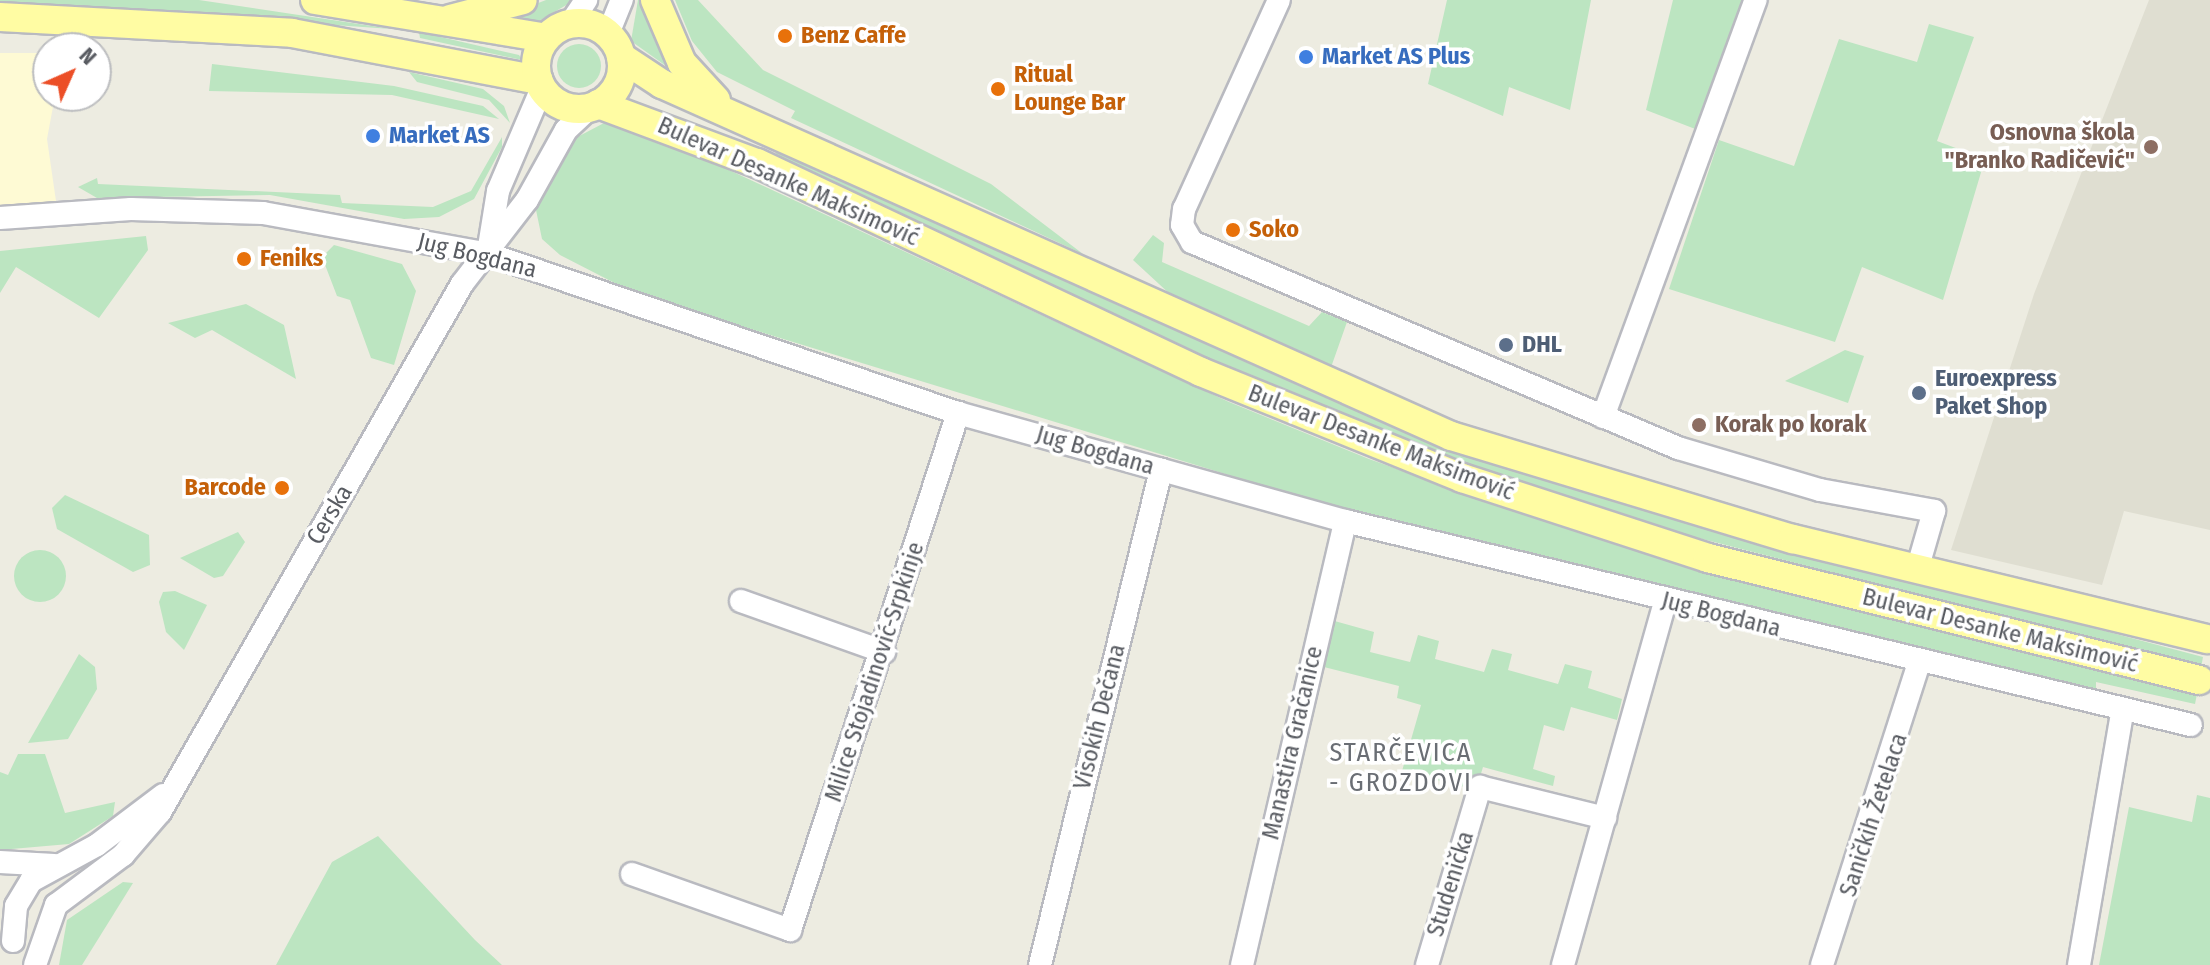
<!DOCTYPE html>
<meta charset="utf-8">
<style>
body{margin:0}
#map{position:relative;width:2210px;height:965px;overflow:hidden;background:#edece1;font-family:"Fira Sans Condensed",sans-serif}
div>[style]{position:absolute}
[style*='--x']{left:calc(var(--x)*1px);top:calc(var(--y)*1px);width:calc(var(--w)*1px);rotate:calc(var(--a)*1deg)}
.commercial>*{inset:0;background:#fefad4}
.education>*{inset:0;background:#dfded1}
.green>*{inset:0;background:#bce5c1}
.round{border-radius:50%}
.roads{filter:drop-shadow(2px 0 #b9bac0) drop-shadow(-2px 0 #b9bac0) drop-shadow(0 2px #b9bac0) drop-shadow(0 -2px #b9bac0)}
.minor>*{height:22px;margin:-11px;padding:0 11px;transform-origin:11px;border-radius:11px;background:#fff}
.major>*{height:28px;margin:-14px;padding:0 14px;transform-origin:14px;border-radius:14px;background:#fffca3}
.major>.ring{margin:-14px;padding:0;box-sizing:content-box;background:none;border:28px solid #fffca3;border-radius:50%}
.dots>*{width:22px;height:22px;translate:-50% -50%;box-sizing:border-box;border:4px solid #fff;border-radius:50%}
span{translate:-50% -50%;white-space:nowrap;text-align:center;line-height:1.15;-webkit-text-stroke:7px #fff;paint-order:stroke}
.food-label{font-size:24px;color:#c56008;font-weight:700}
.left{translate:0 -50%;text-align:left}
.right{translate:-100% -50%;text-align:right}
.shop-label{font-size:24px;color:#366cbe;font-weight:700}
.education-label{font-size:24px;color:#785e54;font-weight:700}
.street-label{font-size:24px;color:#595c62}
.service-label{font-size:24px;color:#4e5e75;font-weight:700}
.neighbourhood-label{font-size:26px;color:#6a6e74;letter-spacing:2px}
.north{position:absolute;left:32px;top:32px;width:80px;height:80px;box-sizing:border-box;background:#fff;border:2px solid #bdbec0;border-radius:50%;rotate:45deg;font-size:22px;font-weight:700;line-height:32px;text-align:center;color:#595c62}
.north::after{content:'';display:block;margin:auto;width:28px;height:36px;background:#ec4f27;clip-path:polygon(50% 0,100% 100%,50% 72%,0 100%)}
</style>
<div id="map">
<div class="commercial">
<div style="clip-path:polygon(0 53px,48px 53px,48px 96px,55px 96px,47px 139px,57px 208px,0 211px)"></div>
</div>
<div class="education">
<div style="clip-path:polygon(2149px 0,2210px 0,2210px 530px,2124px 511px,2102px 585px,1951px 550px,2034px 294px)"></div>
</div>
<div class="green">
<div style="clip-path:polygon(199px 0,392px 29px,0 2px,0 0)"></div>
<div style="clip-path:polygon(546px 0,575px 0,537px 22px,521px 25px,505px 16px)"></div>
<div style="clip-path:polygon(638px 0,650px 0,673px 71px,631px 41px)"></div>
<div style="clip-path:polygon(675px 0,698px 0,763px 70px,991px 184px,1083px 254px,791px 118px,795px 111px,717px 72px,692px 41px)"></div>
<div style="clip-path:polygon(1447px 0,1591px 0,1570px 110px,1509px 87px,1503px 116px,1428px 84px)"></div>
<div style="clip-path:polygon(1673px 0,1745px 0,1703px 132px,1646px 110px)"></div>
<div style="clip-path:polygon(1929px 24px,1974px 37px,1937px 141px,1985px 159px,1943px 300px,1862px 267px,1835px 342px,1669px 289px,1719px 140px,1794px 166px,1839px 39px,1917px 62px)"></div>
<div style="clip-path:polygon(419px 32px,519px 55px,522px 60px,420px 38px)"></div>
<div class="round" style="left:557px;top:44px;width:44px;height:44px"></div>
<div style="clip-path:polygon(212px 64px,394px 86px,483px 106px,499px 119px,392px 95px,209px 91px)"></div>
<div style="clip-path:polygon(409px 72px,483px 89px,504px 106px,510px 123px,489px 100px,417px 82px)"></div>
<div style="clip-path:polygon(604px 123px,703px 158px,1229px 402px,1369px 459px,1521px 513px,2197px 694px,2195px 704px,2096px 682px,2096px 695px,1353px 513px,636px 294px,560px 255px,542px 239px,536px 210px,536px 195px,566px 143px)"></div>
<div style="clip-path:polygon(502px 137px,502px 147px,474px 199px,439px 217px,404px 219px,270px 195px,97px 198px,78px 187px,97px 178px,98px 184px,340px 195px,342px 203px,433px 207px,471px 191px)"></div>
<div style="clip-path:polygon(777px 149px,1395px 427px,1631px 506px,2203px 657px,2201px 668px,1621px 518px,1390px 437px,1202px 358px,775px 157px)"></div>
<div style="clip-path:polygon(1153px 235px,1164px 243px,1162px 262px,1309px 326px,1322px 312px,1347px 322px,1329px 373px,1185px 308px,1133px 260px)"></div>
<div style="clip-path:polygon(146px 236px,148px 250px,99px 318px,16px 267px,0 293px,0 251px)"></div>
<div style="clip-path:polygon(334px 245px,402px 264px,416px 291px,394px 365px,371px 358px,350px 300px,337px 296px,322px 257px)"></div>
<div style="clip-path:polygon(246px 304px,284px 325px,296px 379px,212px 330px,195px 338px,168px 323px)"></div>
<div style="clip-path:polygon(1845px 350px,1864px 356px,1848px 403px,1785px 381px)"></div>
<div style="clip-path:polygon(65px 495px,149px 535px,150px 565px,133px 572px,57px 529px,52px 508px)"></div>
<div style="clip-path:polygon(238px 532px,245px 542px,223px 576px,214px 578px,180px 558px)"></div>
<div class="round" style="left:14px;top:550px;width:52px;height:52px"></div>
<div style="clip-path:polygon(175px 591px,207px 605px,184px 650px,166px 632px,159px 602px,163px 592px)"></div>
<div style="clip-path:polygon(1331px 620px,1374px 632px,1370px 652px,1410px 662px,1418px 635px,1439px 641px,1435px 659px,1484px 672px,1492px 649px,1512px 654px,1508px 670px,1558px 684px,1565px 664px,1592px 671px,1588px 688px,1622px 699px,1617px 720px,1571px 707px,1564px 731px,1544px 725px,1533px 769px,1555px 776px,1553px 786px,1483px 767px,1476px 790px,1402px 771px,1421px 705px,1397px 698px,1399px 686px,1320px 666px)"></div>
<div style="clip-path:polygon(79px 654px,95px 667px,97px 689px,68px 739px,28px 743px)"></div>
<div style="clip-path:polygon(18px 754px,45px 754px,65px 813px,115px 802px,113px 816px,69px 844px,0 850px,0 772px,8px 775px)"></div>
<div style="clip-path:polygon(2197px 795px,2210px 798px,2210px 965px,2099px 965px,2129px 807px,2192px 822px)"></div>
<div style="clip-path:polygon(378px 836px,475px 940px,502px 965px,276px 965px,332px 862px)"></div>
<div style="clip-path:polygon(123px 882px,133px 883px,82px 965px,59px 965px,67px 920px)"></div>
</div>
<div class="roads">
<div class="minor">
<div style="--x:1279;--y:0;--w:230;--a:114.4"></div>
<div style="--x:1184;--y:209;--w:16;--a:97"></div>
<div style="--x:1182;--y:225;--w:20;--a:60"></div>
<div style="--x:1192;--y:242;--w:528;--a:22.97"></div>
<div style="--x:1678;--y:448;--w:148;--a:16.5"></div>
<div style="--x:1820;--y:490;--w:116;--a:10.4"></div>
<div style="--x:1934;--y:511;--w:61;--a:106.1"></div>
<div style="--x:570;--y:24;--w:29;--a:-56"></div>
<div style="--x:608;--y:34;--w:37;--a:-68"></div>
<div style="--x:0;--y:218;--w:131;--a:-3.9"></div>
<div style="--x:131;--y:209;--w:132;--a:1.7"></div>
<div style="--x:263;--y:213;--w:229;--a:10.3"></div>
<div style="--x:488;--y:254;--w:496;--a:18.7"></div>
<div style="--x:958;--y:413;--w:402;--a:15.6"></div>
<div style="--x:1345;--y:521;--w:870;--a:13.56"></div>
<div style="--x:488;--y:253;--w:63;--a:-80.8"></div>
<div style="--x:498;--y:191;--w:112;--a:-66.9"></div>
<div style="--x:1603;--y:417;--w:444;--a:-69.9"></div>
<div style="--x:741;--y:601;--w:152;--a:19.6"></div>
<div style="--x:0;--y:862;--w:54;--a:3.2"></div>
<div style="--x:632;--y:874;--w:168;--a:19.5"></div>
<div style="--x:790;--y:930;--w:544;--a:-72"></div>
<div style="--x:13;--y:941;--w:35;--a:-85"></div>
<div style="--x:16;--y:906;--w:29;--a:-59"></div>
<div style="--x:31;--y:881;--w:75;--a:-28.6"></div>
<div style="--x:97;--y:845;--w:83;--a:-37.1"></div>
<div style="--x:35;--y:965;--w:64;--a:-70.7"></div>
<div style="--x:56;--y:905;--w:84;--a:-36.7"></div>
<div style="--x:123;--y:855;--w:57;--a:-49.3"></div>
<div style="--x:160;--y:812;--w:608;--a:-60.23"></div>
<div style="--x:462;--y:284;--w:106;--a:-52.3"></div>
<div style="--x:527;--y:200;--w:80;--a:-60.9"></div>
<div style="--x:566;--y:130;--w:34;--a:-43"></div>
<div style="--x:1040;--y:965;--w:510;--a:-76.26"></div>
<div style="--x:1242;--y:965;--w:456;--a:-76.9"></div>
<div style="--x:1427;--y:965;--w:186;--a:-73.4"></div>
<div style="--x:1480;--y:787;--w:129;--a:13.9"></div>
<div style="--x:1563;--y:965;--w:378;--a:-74.3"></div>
<div style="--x:1822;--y:965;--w:317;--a:-72.2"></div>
<div style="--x:2079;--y:965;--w:256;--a:-80.3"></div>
</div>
<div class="major">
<div style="--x:315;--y:0;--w:234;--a:9.3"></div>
<div style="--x:655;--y:0;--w:69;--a:66.8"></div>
<div style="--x:682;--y:63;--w:50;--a:47.4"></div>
<div style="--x:0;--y:17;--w:292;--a:3.1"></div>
<div style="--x:292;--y:33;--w:251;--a:10.8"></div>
<div style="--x:450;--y:19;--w:75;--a:-14.6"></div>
<div class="ring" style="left:536px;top:23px;width:58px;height:58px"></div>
<div style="--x:621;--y:57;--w:49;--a:33.4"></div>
<div style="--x:662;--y:84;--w:864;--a:24.04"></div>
<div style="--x:1451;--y:436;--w:357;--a:16.8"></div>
<div style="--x:1793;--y:539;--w:426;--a:13.6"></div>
<div style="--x:598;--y:104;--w:170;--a:20.4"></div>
<div style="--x:757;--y:163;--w:491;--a:25.2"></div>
<div style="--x:1201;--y:372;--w:282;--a:22.1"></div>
<div style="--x:1462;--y:478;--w:259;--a:18"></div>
<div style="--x:1708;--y:558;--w:506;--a:13.95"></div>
</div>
</div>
<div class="dots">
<div style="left:785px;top:36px;background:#e8710a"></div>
<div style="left:1306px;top:57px;background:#3f7fe0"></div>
<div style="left:998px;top:89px;background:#e8710a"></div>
<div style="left:373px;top:136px;background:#3f7fe0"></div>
<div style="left:2151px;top:147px;background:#8d6e63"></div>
<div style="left:1233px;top:230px;background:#e8710a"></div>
<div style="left:244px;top:259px;background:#e8710a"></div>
<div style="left:1506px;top:345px;background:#5c6f8a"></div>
<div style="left:1919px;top:393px;background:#5c6f8a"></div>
<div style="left:1699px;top:425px;background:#8d6e63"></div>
<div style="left:282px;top:488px;background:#e8710a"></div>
</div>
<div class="food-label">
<span class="left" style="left:801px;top:36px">Benz Caffe</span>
<span class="left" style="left:1014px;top:89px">Ritual<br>Lounge Bar</span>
<span class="left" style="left:1249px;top:230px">Soko</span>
<span class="left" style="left:260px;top:259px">Feniks</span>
<span class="right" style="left:266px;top:488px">Barcode</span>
</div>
<div class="shop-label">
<span class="left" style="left:1322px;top:57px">Market AS Plus</span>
<span class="left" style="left:389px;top:136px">Market AS</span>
</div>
<div class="education-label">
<span class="right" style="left:2135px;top:147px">Osnovna škola<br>"Branko Radičević"</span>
<span class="left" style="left:1715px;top:425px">Korak po korak</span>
</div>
<div class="street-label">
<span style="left:788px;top:182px;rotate:24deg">Bulevar Desanke Maksimović</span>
<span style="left:477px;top:256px;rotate:14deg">Jug Bogdana</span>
<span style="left:1381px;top:443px;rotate:21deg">Bulevar Desanke Maksimović</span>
<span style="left:1095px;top:451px;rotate:16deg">Jug Bogdana</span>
<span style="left:330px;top:515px;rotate:-59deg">Cerska</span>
<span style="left:1721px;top:615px;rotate:14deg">Jug Bogdana</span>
<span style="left:2000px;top:631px;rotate:14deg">Bulevar Desanke Maksimović</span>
<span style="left:875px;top:672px;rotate:-72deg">Milice Stojadinović-Srpkinje</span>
<span style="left:1100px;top:717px;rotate:-76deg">Visokih Dečana</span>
<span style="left:1293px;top:743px;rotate:-77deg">Manastira Gračanice</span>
<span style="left:1874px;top:815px;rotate:-72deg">Saničkih Žetelaca</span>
<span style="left:1451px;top:884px;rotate:-73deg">Studenička</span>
</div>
<div class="service-label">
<span class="left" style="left:1522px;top:345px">DHL</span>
<span class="left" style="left:1935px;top:393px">Euroexpress<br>Paket Shop</span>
</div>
<div class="neighbourhood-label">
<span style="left:1401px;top:768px">STARČEVICA<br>- GROZDOVI</span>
</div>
<div class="north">N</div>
</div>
